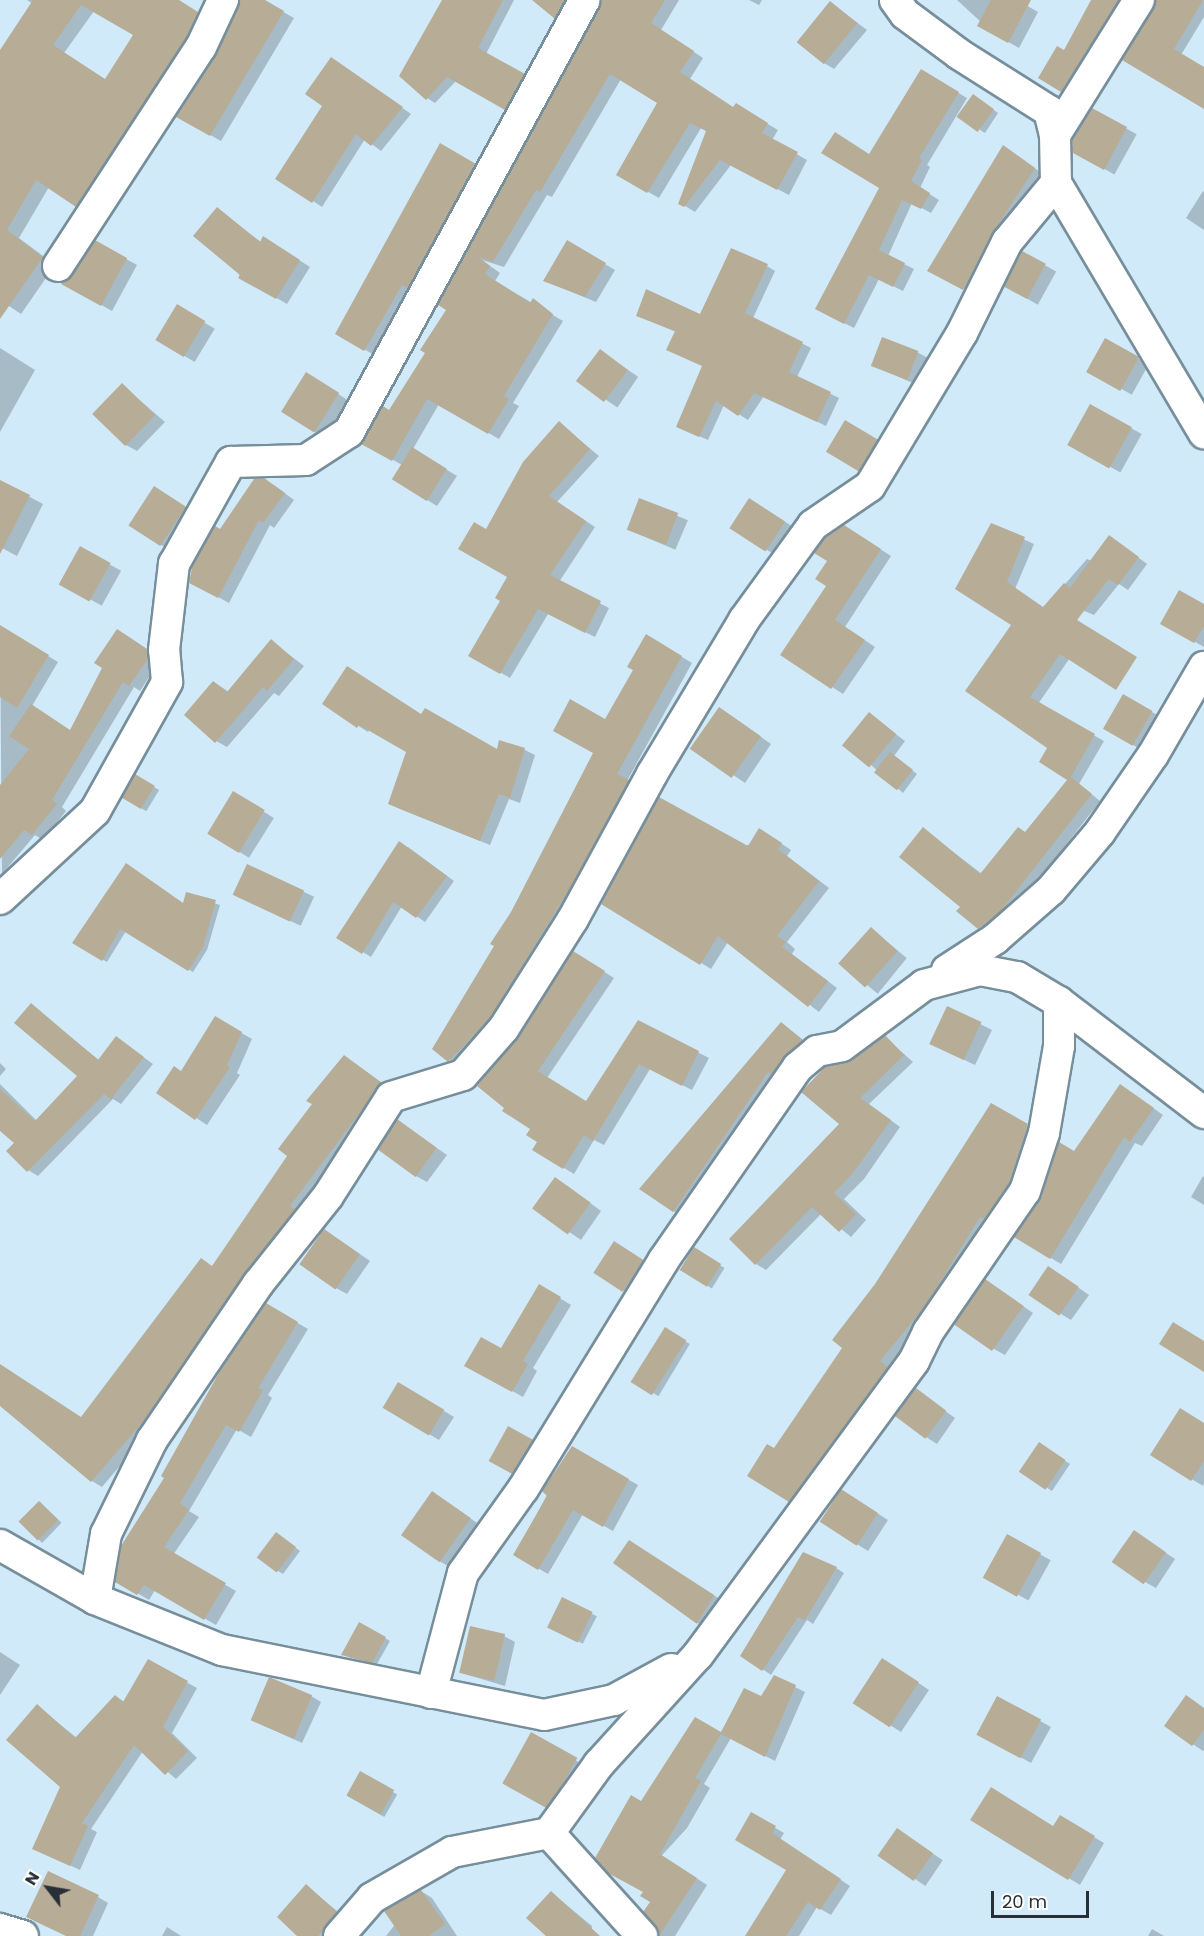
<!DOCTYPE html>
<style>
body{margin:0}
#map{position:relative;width:1204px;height:1936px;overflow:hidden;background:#d1eaf9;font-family:Poppins,sans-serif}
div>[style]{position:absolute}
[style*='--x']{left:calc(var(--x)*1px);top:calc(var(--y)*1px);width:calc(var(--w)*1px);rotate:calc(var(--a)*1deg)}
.shadow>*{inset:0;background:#0003;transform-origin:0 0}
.building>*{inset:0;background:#b7ac96;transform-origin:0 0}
.roads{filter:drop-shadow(2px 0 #778e9b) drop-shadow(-2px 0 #778e9b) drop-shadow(0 2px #778e9b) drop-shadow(0 -2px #778e9b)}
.street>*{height:30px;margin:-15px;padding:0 15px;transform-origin:15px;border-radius:15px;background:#fff}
span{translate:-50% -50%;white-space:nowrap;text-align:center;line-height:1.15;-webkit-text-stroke:6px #fff;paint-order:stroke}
.north{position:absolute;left:18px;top:1858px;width:60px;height:60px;-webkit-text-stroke:4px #fff;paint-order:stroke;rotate:301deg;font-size:16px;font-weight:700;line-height:24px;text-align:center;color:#273036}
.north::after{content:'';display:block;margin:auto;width:21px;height:27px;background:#273036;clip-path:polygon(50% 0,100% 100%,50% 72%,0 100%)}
.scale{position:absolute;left:991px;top:1891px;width:98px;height:27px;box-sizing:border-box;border:3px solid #273036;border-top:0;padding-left:8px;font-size:18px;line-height:21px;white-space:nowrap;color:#273036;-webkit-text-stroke:4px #fff;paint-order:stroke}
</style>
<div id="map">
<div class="shadow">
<div style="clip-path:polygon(27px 0,102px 0,64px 53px,106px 81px,135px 35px,129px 0,176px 0,210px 20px,89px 213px,49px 187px,19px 238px,55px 265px,21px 314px,0 300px,0 55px,33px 4px)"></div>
<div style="clip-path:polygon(241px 0,262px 0,294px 18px,221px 141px,178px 117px,218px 55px)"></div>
<div style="clip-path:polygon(454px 0,514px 0,486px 54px,532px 80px,514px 114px,456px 81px,435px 103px,427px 98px)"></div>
<div style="clip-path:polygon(534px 0,579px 0,566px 24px)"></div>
<div style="clip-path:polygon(602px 0,679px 0,661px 30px,703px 58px,690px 79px,734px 109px,736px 105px,778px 130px,772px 140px,807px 160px,789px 195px,731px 165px,695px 212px,680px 203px,707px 131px,701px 128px,659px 198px,618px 175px,659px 103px,621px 79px,552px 197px,547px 195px,504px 267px,482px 260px,500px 273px,495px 281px,563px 321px,513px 403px,519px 406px,499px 439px,439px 404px,413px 449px,457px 476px,437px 506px,393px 479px,402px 465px,363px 443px,389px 412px,427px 353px,602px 9px)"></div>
<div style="clip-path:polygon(749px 0,762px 0,759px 5px)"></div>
<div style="clip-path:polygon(957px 0,1017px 0,1038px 12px,1019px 48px,979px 25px,981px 22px)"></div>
<div style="clip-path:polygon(1092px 0,1122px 13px,1070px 95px,1040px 77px,1065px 52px)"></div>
<div style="clip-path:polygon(1161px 0,1204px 0,1204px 17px,1181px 55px,1204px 68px,1204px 107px,1124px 60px)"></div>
<div style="clip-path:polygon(831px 3px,867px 30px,834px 69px,824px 63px)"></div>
<div style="clip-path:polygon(340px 64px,411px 114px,381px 151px,365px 139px,322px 207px,313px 201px,324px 106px)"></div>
<div style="clip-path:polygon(921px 71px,967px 98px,927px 165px,930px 167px,920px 188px,939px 200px,931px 213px,912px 203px,888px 256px,914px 269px,903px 291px,879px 279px,854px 328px,826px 314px,881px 187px,870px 156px)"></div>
<div style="clip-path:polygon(978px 99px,998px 113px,985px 133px,980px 130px)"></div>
<div style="left:1093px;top:110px;width:50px;height:46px;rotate:29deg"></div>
<div style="clip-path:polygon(440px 145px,484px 171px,374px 355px,337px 333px)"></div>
<div style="clip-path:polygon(1012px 152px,1043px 174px,1020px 207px,973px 294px,929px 270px)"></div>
<div style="clip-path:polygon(1203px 191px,1204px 192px,1204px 230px,1186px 218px)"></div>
<div style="clip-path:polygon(217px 209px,261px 242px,274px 244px,310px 267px,287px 304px,240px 277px)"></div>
<div style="clip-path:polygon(96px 242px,137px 265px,112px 311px,63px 283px,74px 276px)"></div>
<div style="clip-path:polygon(567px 242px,615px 270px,596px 302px,545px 281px)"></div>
<div style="left:1023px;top:253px;width:38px;height:38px;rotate:29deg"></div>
<div style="clip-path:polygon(767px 266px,775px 271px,753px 318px,811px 348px,797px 377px,839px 398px,826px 426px,764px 396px,748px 420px,724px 405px,708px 440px,687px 431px,704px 366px,676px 332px,638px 316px,701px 316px)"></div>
<div style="left:177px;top:306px;width:44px;height:39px;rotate:31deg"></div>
<div style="left:1105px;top:340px;width:50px;height:35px;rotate:29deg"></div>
<div style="clip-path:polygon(0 348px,35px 370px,0 432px)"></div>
<div style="left:600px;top:351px;width:46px;height:37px;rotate:34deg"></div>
<div style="clip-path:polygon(917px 352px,928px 358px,917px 385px,872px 365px)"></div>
<div style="clip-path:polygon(317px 380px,349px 401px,326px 439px,315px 432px)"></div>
<div style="clip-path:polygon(122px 385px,165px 422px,137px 451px,126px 445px)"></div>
<div style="left:1091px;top:406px;width:58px;height:44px;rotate:29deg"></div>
<div style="left:846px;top:422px;width:48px;height:35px;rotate:31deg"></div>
<div style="clip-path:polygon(559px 423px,599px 456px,557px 502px,595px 527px,559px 582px,609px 608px,595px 637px,548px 614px,510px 678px,470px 655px,502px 600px)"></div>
<div style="clip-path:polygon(0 481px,43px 504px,17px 556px,0 547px)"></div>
<div style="clip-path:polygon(275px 486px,294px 500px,274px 528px,270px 525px,229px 603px,202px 588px,220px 531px)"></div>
<div style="clip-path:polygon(165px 494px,196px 514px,174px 553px,130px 525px)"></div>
<div style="left:640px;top:500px;width:52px;height:32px;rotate:23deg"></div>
<div style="clip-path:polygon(760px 506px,795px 528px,777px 556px,732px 529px)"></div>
<div style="clip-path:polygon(992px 525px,1034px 544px,1015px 589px,1044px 608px,1087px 559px,1092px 561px,1119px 543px,1147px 564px,1128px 590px,1119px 584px,1094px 615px,1082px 610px,1070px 635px,1081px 642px,1038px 704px,1104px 741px,1079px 784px,1100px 801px,1010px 917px,989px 934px,962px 906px,923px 829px,982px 874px,1026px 833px,1069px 780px,1049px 748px,967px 691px,1013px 624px)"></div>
<div style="clip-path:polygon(855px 533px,891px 556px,845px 627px,875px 647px,843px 694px,782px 655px,828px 586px)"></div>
<div style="left:80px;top:548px;width:47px;height:40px;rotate:29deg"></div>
<div style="clip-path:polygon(1204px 606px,1204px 647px,1162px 623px)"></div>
<div style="clip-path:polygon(0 627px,58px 662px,32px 706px,71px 731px,104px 668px,127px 636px,157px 656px,157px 665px,140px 691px,134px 687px,62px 807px,66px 811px,43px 840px,35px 835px,2px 874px)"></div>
<div style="clip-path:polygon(647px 636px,692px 663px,627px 781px,638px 787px,554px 939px,459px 1066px,449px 1060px,496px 946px,595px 753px,606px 721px,635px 670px)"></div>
<div style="clip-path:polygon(271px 641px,304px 666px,279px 696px,274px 693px,227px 747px,216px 741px,214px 682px,229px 692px)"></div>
<div style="left:1123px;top:696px;width:46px;height:38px;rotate:29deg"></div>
<div style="clip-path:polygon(324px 704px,422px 716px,497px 751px,500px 742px,525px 750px,535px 755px,520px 803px,509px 799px,490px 845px,400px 809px,390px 804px,408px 751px,370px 729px,368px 732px)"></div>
<div style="clip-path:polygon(869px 714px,905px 741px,894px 756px,917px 774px,903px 793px,871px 765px)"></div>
<div style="clip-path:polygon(730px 715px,771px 744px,745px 783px,693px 748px)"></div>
<div style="left:136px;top:776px;width:27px;height:25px;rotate:31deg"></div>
<div style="left:234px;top:793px;width:47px;height:47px;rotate:32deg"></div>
<div style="clip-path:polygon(770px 836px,791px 850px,787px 856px,829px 888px,787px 942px,795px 949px,792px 954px,837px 988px,819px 1012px,728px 942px,711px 969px,603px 903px)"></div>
<div style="clip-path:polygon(408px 847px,454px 881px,425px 922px,402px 906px,371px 957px,338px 937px)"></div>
<div style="left:248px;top:866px;width:73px;height:32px;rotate:25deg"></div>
<div style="clip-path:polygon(187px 894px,220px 905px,207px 950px,193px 972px,126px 931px,107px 962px,74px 943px,184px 905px)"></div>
<div style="left:871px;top:929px;width:46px;height:46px;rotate:39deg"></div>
<div style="clip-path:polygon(574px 953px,614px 978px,547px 1078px,586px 1102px,638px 1022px,709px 1058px,692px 1090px,650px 1069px,604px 1145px,594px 1140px,574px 1174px,534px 1150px,539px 1141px,532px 1128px,520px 1038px)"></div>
<div style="clip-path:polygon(31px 1005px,99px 1060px,117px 1038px,153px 1064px,121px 1104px,113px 1099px,38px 1176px,28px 1170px,16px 1143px,0 1129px,0 1084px,37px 1121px,79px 1076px)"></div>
<div style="clip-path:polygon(948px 1008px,992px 1030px,975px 1065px,941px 1049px)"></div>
<div style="clip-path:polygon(215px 1018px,252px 1039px,237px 1073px,240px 1075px,207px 1125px,158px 1093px,182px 1073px)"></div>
<div style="clip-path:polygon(782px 1024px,812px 1047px,683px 1216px,673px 1211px)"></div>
<div style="clip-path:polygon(885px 1037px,913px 1062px,869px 1104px,900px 1127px,864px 1179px,844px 1199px,866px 1220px,851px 1237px,822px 1213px,766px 1270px,756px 1264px,841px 1124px,803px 1092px,825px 1068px,853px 1061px)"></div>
<div style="clip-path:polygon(0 1063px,6px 1069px,0 1076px)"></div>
<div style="clip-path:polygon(354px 1063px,392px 1090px,157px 1422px,102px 1487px,92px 1481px,0 1404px,0 1375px,82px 1418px,213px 1267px)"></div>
<div style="clip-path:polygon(1131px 1092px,1163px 1115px,1142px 1146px,1135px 1143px,1061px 1264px,1016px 1237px,1074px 1153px)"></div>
<div style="clip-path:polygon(992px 1105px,1038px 1132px,1020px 1189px,936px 1311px,889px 1368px,898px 1374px,800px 1507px,789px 1501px,774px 1450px,844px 1348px,877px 1285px)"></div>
<div style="clip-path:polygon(398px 1121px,447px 1155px,427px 1182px,416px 1176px)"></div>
<div style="clip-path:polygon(1203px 1176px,1204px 1177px,1204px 1205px,1191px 1197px)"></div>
<div style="clip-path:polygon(566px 1185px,601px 1211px,581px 1240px,535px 1209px)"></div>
<div style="clip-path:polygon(335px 1237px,370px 1261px,347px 1294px,336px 1288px)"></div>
<div style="clip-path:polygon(625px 1249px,653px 1267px,635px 1297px,624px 1291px)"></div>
<div style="left:694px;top:1249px;width:36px;height:24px;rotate:32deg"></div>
<div style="clip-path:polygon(1059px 1274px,1089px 1295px,1071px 1320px,1061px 1314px)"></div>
<div style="clip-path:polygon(540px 1286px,571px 1305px,533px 1368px,537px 1371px,523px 1397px,466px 1365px,501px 1350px)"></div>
<div style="clip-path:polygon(996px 1287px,1033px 1313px,1005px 1355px,994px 1349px)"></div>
<div style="clip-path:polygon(267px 1305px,308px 1329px,268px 1395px,272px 1398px,251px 1437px,237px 1429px,189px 1511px,199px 1517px,173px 1555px,236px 1591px,216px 1625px,155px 1590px,149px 1600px,117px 1581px,166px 1477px)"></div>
<div style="left:665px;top:1329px;width:29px;height:61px;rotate:31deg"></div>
<div style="clip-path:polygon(399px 1384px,454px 1417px,439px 1440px,429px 1434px)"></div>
<div style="clip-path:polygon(916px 1390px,955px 1418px,937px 1444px,926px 1437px)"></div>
<div style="clip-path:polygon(1204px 1425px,1204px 1483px,1203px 1486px,1152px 1455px)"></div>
<div style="left:508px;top:1428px;width:40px;height:38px;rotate:28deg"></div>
<div style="clip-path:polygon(1044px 1447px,1070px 1464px,1052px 1491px,1021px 1471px)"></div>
<div style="clip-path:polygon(572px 1448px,638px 1485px,613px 1531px,583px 1514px,548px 1574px,515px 1555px)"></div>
<div style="clip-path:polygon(852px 1497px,888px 1520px,868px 1551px,820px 1521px)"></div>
<div style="clip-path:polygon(443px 1499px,480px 1525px,450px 1567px,439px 1561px)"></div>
<div style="left:40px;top:1502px;width:30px;height:28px;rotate:44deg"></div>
<div style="left:1007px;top:1536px;width:50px;height:46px;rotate:29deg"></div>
<div style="clip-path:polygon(281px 1537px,300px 1551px,283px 1574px,278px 1571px)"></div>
<div style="clip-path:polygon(1145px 1539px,1175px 1559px,1156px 1588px,1145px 1582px)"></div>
<div style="clip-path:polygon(638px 1547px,723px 1601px,707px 1628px,698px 1623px)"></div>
<div style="clip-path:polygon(836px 1568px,844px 1573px,813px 1624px,807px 1620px,771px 1675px,742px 1655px)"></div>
<div style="left:563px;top:1599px;width:38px;height:31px;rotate:27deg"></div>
<div style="clip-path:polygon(360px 1624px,390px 1641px,377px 1664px,348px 1657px)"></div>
<div style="clip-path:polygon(504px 1636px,515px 1642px,505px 1686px,461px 1673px)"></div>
<div style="clip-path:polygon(0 1652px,20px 1665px,0 1695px)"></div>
<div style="clip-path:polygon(148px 1661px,197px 1688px,172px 1733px,197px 1758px,176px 1779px,143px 1751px,91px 1829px,97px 1832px,80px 1870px,34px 1849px,61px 1786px,37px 1706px,77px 1738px,115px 1696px,125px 1702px)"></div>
<div style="clip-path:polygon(893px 1666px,929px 1690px,901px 1732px,855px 1703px)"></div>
<div style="clip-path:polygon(775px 1677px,805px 1692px,775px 1761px,731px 1738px,704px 1784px,710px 1788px,687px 1828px,634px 1886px,647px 1806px,696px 1719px,722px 1734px,762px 1698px)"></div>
<div style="clip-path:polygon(311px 1696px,321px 1702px,302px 1743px,262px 1725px)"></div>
<div style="clip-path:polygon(998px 1698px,1051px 1727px,1031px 1763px,989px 1740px)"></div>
<div style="clip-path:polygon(1204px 1708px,1204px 1750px,1203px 1751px,1166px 1726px)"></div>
<div style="left:532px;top:1734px;width:63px;height:56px;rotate:31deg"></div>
<div style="left:360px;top:1773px;width:43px;height:26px;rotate:30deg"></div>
<div style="clip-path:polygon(751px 1814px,784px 1833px,780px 1840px,850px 1886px,831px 1915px,817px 1907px,799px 1936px,747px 1936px,788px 1870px)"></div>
<div style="clip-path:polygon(1060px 1817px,1104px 1843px,1080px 1885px,972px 1819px,1054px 1828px)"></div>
<div style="left:898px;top:1830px;width:54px;height:31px;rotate:34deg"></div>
<div style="clip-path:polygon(684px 1870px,707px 1885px,675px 1936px,659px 1936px,657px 1924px)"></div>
<div style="clip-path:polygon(306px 1886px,347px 1919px,333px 1936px,300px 1936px)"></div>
<div style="clip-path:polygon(421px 1891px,432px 1898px,457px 1936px,386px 1936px)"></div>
<div style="clip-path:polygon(552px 1893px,592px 1926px,591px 1936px,549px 1936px)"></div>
<div style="clip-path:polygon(98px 1897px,108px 1903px,93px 1936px,67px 1936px)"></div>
<div style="clip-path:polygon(167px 1927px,178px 1934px,181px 1936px,162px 1936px)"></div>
<div style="clip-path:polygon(1152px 1929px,1164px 1936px,1148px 1936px)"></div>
</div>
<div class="building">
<div style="clip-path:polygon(evenodd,33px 0,179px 0,198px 12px,186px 39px,76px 207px,36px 180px,7px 230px,43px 257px,0 319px,0 50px,33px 0,81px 5px,133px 35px,105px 79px,53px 45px,81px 5px)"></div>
<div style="clip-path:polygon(240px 0,265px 0,284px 11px,210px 136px,176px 117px,217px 54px)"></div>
<div style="clip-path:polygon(442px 0,503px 0,478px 48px,525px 74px,505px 110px,447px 77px,426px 100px,399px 76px)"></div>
<div style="clip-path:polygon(532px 0,565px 0,555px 19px)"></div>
<div style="clip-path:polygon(602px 0,665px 0,651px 23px,694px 51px,680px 72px,733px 107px,736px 103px,768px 123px,762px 133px,798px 152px,777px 190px,720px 160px,684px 207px,678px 204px,706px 131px,690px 123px,647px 193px,616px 175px,657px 103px,610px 74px,540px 192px,536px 190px,493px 262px,477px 256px,490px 266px,485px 274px,530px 303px,533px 298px,553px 314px,504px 396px,509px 399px,488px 434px,427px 399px,392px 461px,361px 444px,383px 406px,389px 410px,425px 353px,420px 350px,446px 310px,438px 305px)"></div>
<div style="clip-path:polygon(991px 0,1031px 0,1008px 43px,977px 26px)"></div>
<div style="clip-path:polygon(1091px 0,1119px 0,1061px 92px,1038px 78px,1057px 46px,1064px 50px)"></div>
<div style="clip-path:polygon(1156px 0,1203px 0,1174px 49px,1204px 67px,1204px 109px,1122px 60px)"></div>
<div style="left:830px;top:1px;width:35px;height:53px;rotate:39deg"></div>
<div style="clip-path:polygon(331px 57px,403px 107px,371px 146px,356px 134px,312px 203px,275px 179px,322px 106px,305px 94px)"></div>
<div style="clip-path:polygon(921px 69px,959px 92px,919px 158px,922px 160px,911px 181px,930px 193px,921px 209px,902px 200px,879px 250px,905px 263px,893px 287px,869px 275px,844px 324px,815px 309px,879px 188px,821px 153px,835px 132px,869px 154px)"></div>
<div style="left:973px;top:94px;width:26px;height:28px;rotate:36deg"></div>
<div style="clip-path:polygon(1092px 108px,1127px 127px,1104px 170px,1073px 153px,1072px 140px)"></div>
<div style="clip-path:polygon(440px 143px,476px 164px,408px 288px,402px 285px,364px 351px,335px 334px)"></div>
<div style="clip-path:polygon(1003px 145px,1035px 168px,992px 234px,963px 290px,927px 271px)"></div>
<div style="clip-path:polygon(217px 207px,260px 242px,263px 236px,300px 260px,276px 299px,238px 278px,240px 275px,193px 236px)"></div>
<div style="clip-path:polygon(95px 240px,127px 258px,101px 306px,61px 284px,72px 275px)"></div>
<div style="clip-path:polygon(567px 240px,606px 263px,585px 297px,543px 281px)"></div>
<div style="clip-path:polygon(731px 248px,768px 264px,745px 313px,803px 342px,789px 372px,831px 392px,817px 422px,754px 393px,738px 416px,716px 401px,699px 437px,676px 427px,702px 366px,666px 350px,675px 331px,636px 316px,646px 289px,700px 314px)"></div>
<div style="left:1022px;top:251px;width:27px;height:40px;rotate:28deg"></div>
<div style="left:177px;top:304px;width:33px;height:42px;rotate:31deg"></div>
<div style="left:882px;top:337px;width:39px;height:31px;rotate:21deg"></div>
<div style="left:1105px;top:338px;width:39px;height:39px;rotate:29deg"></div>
<div style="left:600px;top:349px;width:35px;height:40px;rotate:37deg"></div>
<div style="left:306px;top:372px;width:39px;height:47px;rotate:32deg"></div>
<div style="left:122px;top:383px;width:46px;height:43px;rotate:44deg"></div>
<div style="left:1090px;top:404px;width:48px;height:47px;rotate:29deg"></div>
<div style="left:845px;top:420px;width:39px;height:37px;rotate:31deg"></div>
<div style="clip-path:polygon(559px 421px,590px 449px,549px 496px,586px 521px,550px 575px,601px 601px,585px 633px,538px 609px,500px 674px,468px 656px,500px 601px,495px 598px,507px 577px,458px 549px,474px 522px,486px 529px,523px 462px)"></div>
<div style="left:412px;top:447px;width:41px;height:38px;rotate:32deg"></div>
<div style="clip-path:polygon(264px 478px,285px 493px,263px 523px,259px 520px,218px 598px,189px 583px,192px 567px,215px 526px,220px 529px,254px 479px)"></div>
<div style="clip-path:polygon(0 480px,30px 495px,0 554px)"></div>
<div style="left:154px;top:486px;width:38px;height:47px;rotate:33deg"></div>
<div style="left:639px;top:498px;width:42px;height:34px;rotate:21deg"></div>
<div style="left:749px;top:498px;width:43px;height:36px;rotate:33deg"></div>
<div style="clip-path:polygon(991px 523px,1025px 537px,1007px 582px,1043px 607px,1064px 583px,1070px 588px,1109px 535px,1139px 557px,1118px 585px,1109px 579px,1077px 620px,1137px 657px,1116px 690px,1060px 654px,1030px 697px,1095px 734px,1071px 777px,1092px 794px,1000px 912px,978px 929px,956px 911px,960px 907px,899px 857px,923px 827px,980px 874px,1018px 827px,1025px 832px,1067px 780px,1039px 762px,1047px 748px,965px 691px,1011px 625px,955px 589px)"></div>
<div style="clip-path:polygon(844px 525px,881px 549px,835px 620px,865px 640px,831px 689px,780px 655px,826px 586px,815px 579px,827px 561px,814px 553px,825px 538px)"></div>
<div style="left:80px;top:546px;width:35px;height:44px;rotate:29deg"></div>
<div style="clip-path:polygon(1179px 590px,1204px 604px,1204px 626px,1194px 643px,1160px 624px)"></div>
<div style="clip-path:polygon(0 625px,49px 655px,17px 708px,0 697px)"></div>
<div style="clip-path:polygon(117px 629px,147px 649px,148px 659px,129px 686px,123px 682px,52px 800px,57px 804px,32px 835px,24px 830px,0 859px,0 785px,29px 749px,9px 736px,31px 704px,70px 730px,102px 668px,94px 663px)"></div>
<div style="clip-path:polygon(646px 634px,682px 656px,617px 774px,629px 780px,572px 885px,490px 1018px,448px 1062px,432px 1049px,494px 946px,490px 944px,511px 912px,593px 753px,553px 731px,570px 699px,605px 719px,633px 670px,627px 667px)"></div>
<div style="clip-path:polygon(271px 639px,294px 659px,267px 691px,263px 687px,215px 743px,184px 715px,213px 681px,227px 692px)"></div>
<div style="clip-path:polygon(347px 666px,421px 714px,425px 708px,497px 749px,499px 740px,525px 748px,510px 798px,499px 794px,480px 841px,388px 804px,406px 752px,359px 725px,357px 728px,322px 704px)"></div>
<div style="left:1123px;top:694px;width:34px;height:40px;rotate:30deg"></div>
<div style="left:719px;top:707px;width:51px;height:51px;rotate:35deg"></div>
<div style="left:869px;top:712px;width:35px;height:43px;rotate:39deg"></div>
<div style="left:890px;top:752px;width:29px;height:26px;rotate:38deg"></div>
<div style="left:135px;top:774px;width:23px;height:27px;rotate:31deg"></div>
<div style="left:233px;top:791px;width:37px;height:50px;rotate:31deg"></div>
<div style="clip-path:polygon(659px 797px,748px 846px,759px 828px,782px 843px,778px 849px,819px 881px,777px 936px,786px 942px,782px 947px,828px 981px,808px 1007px,718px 936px,700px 965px,601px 904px)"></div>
<div style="clip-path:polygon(399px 841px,447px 876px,416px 918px,393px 902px,362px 954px,336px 938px)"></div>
<div style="clip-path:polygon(126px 863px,183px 903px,186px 892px,216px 900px,203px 947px,188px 971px,120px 929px,102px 961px,72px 943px)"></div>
<div style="left:247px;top:864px;width:63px;height:34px;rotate:25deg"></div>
<div style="left:871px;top:927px;width:36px;height:49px;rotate:42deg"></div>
<div style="clip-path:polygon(573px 951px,605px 971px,538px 1071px,586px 1101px,638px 1020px,699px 1051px,682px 1086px,639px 1064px,593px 1141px,584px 1135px,563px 1169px,532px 1150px,537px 1142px,526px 1135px,530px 1129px,502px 1111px,504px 1108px,477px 1086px,518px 1037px)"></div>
<div style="clip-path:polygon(31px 1003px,98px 1060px,116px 1036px,144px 1057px,111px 1099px,104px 1094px,27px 1172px,6px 1151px,14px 1143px,0 1131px,0 1089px,35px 1121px,77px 1076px,14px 1023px)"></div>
<div style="left:947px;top:1006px;width:38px;height:42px;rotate:25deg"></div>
<div style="clip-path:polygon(215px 1016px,242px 1032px,227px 1065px,230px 1067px,195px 1120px,156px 1093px,174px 1066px,181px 1071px)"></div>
<div style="clip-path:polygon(781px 1022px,803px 1040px,772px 1075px,768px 1072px,673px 1212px,639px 1189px)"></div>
<div style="clip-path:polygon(885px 1035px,904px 1055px,860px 1098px,891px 1120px,853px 1173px,834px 1193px,856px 1214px,839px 1232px,812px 1207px,755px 1265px,729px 1239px,839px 1124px,801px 1092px,825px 1067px,852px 1060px)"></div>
<div style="clip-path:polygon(344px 1055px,382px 1083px,290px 1206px,295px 1210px,244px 1274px,147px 1417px,91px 1482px,0 1406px,0 1364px,81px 1417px,201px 1258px,212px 1266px,287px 1156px,278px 1149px,312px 1104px,306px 1101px)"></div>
<div style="clip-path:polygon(1120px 1084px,1154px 1108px,1130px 1142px,1124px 1137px,1050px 1259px,1014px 1237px,1041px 1197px,1059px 1142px,1074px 1151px)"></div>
<div style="clip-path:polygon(991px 1103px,1028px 1124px,1009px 1183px,984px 1219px,980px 1217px,926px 1305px,880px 1361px,888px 1367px,789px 1502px,747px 1476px,767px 1444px,774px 1448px,842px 1348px,832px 1340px,875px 1284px)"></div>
<div style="left:397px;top:1119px;width:49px;height:36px;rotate:36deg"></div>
<div style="left:555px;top:1177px;width:44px;height:39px;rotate:36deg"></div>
<div style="left:324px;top:1229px;width:44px;height:43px;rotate:35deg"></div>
<div style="left:614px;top:1241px;width:35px;height:38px;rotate:33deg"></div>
<div style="left:694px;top:1247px;width:32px;height:27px;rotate:32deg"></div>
<div style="left:1048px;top:1266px;width:37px;height:35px;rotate:34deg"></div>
<div style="left:985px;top:1279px;width:47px;height:55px;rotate:35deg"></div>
<div style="clip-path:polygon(539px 1284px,561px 1297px,523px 1361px,528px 1364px,512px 1392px,464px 1366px,481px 1337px,501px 1348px)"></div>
<div style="clip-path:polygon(266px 1303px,298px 1322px,258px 1388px,263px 1390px,239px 1432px,226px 1425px,180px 1503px,189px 1510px,164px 1547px,226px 1583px,204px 1620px,144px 1585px,137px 1595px,115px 1582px,121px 1546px,164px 1478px,161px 1476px,220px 1371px)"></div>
<div style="clip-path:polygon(1173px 1322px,1204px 1341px,1204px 1372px,1159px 1344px)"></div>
<div style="left:665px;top:1327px;width:25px;height:65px;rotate:32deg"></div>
<div style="left:398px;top:1382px;width:54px;height:30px;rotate:31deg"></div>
<div style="left:916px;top:1388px;width:38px;height:35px;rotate:37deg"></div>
<div style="clip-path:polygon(1180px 1408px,1204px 1423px,1204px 1461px,1191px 1481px,1150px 1455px)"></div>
<div style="left:508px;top:1426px;width:29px;height:40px;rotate:29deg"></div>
<div style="left:1039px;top:1442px;width:32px;height:36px;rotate:34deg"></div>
<div style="clip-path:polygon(572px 1446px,629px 1479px,603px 1527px,573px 1510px,538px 1570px,513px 1555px,547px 1496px,542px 1491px)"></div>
<div style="left:841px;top:1489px;width:44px;height:39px;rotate:33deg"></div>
<div style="left:432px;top:1491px;width:47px;height:54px;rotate:35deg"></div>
<div style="left:39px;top:1501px;width:27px;height:29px;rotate:45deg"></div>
<div style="left:1134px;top:1530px;width:39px;height:39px;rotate:35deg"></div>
<div style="left:276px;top:1532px;width:25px;height:32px;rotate:37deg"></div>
<div style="left:1007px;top:1534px;width:39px;height:50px;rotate:29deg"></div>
<div style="clip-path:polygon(629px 1540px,714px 1595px,697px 1624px,613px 1563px)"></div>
<div style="clip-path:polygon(803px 1552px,837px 1567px,805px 1620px,798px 1617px,762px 1671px,740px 1656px)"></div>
<div style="left:562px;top:1597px;width:34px;height:34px;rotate:26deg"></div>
<div style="clip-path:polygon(359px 1622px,386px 1637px,372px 1663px,341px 1655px)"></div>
<div style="left:470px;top:1626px;width:36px;height:48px;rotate:13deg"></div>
<div style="left:882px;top:1658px;width:44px;height:54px;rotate:33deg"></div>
<div style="clip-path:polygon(148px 1659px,188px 1681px,163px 1727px,188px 1751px,165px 1775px,134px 1745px,82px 1823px,88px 1826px,70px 1866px,32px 1849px,60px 1787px,6px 1740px,37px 1704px,75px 1738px,115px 1695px,123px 1702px)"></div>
<div style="clip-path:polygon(774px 1675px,796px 1685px,765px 1757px,721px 1734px,695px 1778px,701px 1781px,660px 1854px,697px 1878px,659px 1936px,643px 1912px,650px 1902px,640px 1896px,643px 1892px,608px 1873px,595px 1858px,631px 1795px,641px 1801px,695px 1717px,721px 1732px,744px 1688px,761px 1696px)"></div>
<div style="left:269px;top:1677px;width:47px;height:47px;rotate:23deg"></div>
<div style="clip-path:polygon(1186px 1695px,1204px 1708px,1204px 1730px,1192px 1746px,1164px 1726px)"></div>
<div style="left:997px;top:1696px;width:50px;height:44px;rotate:28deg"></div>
<div style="left:531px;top:1732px;width:53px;height:59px;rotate:29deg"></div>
<div style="left:360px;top:1771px;width:39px;height:28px;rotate:29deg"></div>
<div style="clip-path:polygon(991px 1787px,1053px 1826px,1060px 1815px,1095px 1836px,1068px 1880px,970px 1820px)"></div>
<div style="clip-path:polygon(751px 1812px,776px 1826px,772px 1833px,841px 1879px,820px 1910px,808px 1902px,786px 1936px,745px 1936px,786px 1870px,735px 1840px)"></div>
<div style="left:897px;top:1828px;width:44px;height:34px;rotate:35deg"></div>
<div style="clip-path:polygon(48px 1871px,99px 1895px,80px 1936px,66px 1936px,26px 1917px)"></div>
<div style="clip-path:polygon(306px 1884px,337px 1912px,318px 1936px,297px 1936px,277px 1917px)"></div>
<div style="clip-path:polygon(421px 1890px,445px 1924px,429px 1936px,401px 1936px,384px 1911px)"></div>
<div style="clip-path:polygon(551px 1891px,600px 1936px,546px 1936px,526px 1918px)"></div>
</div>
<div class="roads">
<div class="street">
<div style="--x:1055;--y:135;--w:159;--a:-58.1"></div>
<div style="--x:1056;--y:183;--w:291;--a:59.4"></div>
<div style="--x:58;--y:266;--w:262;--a:-56.9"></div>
<div style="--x:201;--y:47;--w:52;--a:-64.9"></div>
<div style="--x:0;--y:899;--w:129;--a:-42.8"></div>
<div style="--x:95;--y:811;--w:148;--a:-60.8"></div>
<div style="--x:167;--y:682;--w:32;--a:-95"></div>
<div style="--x:164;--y:650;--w:87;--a:-83.4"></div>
<div style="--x:174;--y:564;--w:117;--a:-60.8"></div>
<div style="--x:231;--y:462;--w:75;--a:-1.5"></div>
<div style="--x:306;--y:460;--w:51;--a:-33.1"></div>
<div style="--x:349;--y:432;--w:492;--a:-61.4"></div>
<div style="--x:947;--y:970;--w:57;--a:-32.9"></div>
<div style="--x:995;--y:939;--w:74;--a:-41.2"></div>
<div style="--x:1051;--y:890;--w:76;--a:-49.8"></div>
<div style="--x:1100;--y:832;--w:93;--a:-55.5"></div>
<div style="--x:1153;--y:755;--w:102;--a:-59.9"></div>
<div style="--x:0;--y:1545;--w:109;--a:29.6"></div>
<div style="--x:95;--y:1599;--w:137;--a:21.9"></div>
<div style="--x:222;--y:1650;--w:328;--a:11.4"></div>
<div style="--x:544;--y:1715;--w:72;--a:-12.1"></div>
<div style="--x:614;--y:1700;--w:65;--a:-28.5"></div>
<div style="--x:95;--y:1599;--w:66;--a:-80.4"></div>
<div style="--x:106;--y:1534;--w:105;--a:-63.9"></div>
<div style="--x:152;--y:1440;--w:189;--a:-55.8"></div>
<div style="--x:258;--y:1284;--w:112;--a:-51.5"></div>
<div style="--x:328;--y:1196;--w:117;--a:-57.5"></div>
<div style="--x:391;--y:1097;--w:75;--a:-17"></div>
<div style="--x:463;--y:1075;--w:62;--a:-48.9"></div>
<div style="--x:504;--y:1028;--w:129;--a:-57.7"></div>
<div style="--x:573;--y:919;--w:165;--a:-61.4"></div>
<div style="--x:652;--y:774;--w:179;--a:-59.1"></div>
<div style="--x:744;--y:620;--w:117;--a:-54"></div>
<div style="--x:813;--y:525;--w:69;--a:-34.4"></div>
<div style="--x:870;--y:486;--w:179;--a:-59"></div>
<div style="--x:962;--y:333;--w:102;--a:-63.7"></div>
<div style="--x:1007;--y:242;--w:77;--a:-50.3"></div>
<div style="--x:1056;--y:183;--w:48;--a:-91.2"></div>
<div style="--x:1055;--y:135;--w:25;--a:-104"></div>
<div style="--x:1049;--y:111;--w:107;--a:-147.7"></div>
<div style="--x:959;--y:54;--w:67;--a:-143.5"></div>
<div style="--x:905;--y:14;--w:17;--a:-126"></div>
<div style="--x:431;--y:1693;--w:124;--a:-75.1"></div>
<div style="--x:463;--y:1573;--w:103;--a:-54.5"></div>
<div style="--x:523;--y:1489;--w:268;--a:-58.4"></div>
<div style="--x:663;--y:1261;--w:236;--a:-55.2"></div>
<div style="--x:798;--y:1067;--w:25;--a:-40"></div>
<div style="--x:817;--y:1051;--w:25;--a:-11"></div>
<div style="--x:842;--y:1046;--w:102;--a:-36.6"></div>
<div style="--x:924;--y:985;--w:58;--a:-15"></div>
<div style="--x:980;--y:970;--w:38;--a:11"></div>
<div style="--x:1017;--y:977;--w:49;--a:30.8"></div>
<div style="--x:1059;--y:1002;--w:183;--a:37.4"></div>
<div style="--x:549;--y:1833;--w:139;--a:47.9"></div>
<div style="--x:0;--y:1929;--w:24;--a:17"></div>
<div style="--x:339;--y:1936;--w:50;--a:-49"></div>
<div style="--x:372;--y:1898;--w:92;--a:-29.9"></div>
<div style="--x:452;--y:1852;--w:99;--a:-11.1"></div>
<div style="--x:549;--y:1833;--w:85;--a:-54.1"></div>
<div style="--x:599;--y:1764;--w:147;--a:-47.8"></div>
<div style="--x:698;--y:1655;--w:365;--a:-53.7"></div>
<div style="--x:914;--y:1361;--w:32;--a:-64"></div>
<div style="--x:928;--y:1332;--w:171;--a:-55.5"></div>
<div style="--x:1025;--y:1191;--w:61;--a:-71.9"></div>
<div style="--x:1044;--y:1133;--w:88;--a:-80.2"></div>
<div style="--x:1059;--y:1046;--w:44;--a:-90"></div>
</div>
</div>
<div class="north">N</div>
<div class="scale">20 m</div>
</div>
